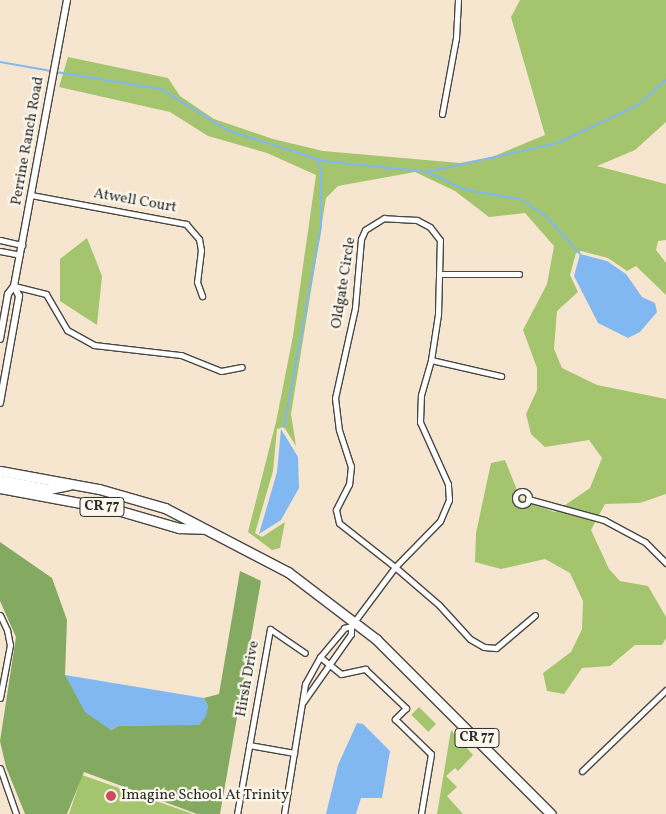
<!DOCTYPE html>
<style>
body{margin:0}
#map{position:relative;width:666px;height:814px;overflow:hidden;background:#f6e6d0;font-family:Vollkorn,serif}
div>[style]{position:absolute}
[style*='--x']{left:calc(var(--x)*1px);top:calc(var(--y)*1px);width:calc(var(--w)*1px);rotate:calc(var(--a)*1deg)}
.green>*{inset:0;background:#a4c56d;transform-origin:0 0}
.forest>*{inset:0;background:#83aa60}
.water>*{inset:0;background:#82b8f1}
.stream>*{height:2px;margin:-1px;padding:0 1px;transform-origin:1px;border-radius:1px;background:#82b8f1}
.roads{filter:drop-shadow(1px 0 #494744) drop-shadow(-1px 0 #494744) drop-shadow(0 1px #494744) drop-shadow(0 -1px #494744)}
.minor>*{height:5px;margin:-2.5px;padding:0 2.5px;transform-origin:2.5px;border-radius:2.5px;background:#fff}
.minor>.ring{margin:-2.5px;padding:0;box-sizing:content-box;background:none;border:5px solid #fff;border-radius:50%}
.tertiary>*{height:6px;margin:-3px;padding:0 3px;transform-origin:3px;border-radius:3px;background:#fff}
.primary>*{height:9px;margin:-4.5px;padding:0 4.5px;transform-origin:4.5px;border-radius:4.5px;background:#fff}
.dots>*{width:14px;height:14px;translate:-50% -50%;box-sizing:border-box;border:2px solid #fbf7ec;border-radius:50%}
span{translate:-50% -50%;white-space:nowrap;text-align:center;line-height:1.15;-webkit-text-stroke:4.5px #fbf7ec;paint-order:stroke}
.shield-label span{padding:1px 4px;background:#fbf7ec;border:1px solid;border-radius:4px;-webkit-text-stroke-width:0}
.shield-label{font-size:14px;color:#2b2b2b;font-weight:700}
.street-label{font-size:15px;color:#2b2b2b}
.poi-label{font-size:15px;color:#2b2b2b}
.left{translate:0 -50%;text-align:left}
</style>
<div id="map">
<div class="green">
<div style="clip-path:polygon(520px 0,666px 0,666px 122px,635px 150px,597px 166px,666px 184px,666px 240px,658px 241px,656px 250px,666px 263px,666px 295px,636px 266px,627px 271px,608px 258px,581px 251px,576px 253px,570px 275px,578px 292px,557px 311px,554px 349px,562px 368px,597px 385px,666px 399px,666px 494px,640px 503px,605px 504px,591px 530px,609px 569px,620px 581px,648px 586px,666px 617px,666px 638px,662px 645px,635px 645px,610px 666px,582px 668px,564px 694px,547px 691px,543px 673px,571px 652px,582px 629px,583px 601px,570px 573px,545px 559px,501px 569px,475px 562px,476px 533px,491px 463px,505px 460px,521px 500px,555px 512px,590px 488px,602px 458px,589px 440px,545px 447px,531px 434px,526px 414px,537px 390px,537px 368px,523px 330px,547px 284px,554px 246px,525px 213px,489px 217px,455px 191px,415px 172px,338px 186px,326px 198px,291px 414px,296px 446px,284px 427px,277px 429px,273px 471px,255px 533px,262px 537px,285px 522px,280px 548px,272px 550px,248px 532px,276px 422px,293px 336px,316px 175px,267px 153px,208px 136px,170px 112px,59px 87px,68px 57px,168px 78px,180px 96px,214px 119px,273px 139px,323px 151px,460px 163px,492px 157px,545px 135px,511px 17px)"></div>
<div style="clip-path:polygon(87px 238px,102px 276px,97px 325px,60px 301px,60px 259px)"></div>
<div style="left:419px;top:707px;width:24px;height:11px;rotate:45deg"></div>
<div style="clip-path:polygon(451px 730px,473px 755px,458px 771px,455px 768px,446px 776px,457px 787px,447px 796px,463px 814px,437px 814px)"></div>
<div style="clip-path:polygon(82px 775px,193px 814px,69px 814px)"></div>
</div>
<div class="forest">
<div style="clip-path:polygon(0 542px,52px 578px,67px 620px,65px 675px,111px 730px,118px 726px,199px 724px,208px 707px,204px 698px,219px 694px,240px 571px,261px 581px,220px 814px,197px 814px,84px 772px,67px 814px,25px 814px,6px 767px,0 741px,16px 637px,0 601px)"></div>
</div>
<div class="water">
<div style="clip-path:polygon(580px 254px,607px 261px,626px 274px,642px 297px,655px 303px,657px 312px,640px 332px,628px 338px,598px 323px,574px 276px)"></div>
<div style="clip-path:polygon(281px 429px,298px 457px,299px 488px,281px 520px,259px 534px,277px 472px)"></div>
<div style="clip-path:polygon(65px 675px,204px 698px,208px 707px,206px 716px,199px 725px,118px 726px,111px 730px,85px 712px)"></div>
<div style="clip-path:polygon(357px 723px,363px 724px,390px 751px,382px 798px,361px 798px,356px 814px,326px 814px,338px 765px)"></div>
</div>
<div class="stream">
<div style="--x:0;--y:62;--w:52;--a:10"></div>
<div style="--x:56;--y:72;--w:106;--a:9.2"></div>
<div style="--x:161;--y:89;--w:78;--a:31.8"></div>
<div style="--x:227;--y:130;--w:101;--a:17.9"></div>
<div style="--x:323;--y:161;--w:105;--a:6"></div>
<div style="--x:427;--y:172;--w:134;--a:-12.5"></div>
<div style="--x:558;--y:143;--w:89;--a:-25.4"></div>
<div style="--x:638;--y:105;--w:38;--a:-42"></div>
<div style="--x:429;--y:173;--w:41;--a:24.7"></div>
<div style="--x:466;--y:190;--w:55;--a:9.5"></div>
<div style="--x:520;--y:199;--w:30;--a:33"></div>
<div style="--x:545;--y:215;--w:52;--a:48.1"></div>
<div style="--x:284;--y:427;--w:202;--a:-79.5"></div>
<div style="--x:321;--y:228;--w:58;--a:-90"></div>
<div style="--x:321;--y:170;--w:12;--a:-110"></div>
</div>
<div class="roads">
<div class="minor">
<div style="--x:442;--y:114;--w:77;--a:-79.6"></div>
<div style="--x:456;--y:38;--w:38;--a:-87"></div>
<div style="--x:31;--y:195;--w:158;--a:10.6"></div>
<div style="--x:186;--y:224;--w:20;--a:49"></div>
<div style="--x:199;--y:239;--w:11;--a:80"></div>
<div style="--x:201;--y:250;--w:32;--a:97"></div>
<div style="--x:197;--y:282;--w:15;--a:70"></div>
<div style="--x:0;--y:240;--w:23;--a:13"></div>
<div style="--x:0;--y:251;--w:20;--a:11"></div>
<div style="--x:440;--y:274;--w:79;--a:0"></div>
<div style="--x:14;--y:286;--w:33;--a:14"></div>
<div style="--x:46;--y:294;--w:42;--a:59.7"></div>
<div style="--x:67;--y:330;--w:31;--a:29"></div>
<div style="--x:94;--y:345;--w:88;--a:6.6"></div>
<div style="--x:181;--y:355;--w:43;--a:21.8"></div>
<div style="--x:221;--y:371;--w:21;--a:-11"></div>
<div style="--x:431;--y:360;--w:72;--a:12.9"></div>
<div class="ring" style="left:515px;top:491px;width:9px;height:9px"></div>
<div style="--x:528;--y:499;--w:79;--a:15.4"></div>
<div style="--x:604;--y:520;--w:47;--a:28.2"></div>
<div style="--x:645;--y:542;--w:30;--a:45"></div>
<div style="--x:0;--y:615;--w:17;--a:65"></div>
<div style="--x:7;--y:630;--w:15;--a:79"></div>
<div style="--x:10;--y:645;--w:54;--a:100.7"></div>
<div style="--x:320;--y:657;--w:27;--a:39"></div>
<div style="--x:341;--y:674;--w:25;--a:-12"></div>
<div style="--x:365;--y:669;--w:57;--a:43.6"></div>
<div style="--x:406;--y:708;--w:16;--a:135"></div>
<div style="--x:395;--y:719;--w:50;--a:44.2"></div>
<div style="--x:431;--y:754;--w:61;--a:99.5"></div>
<div style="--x:303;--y:702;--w:83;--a:-54.8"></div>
<div style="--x:351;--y:634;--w:8;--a:-90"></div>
<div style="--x:351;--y:626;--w:74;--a:-53.3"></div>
<div style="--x:395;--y:567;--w:64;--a:-45.6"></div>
<div style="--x:440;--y:521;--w:23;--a:-67"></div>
<div style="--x:449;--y:500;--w:16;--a:-94"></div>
<div style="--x:448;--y:484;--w:68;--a:-114.3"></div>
<div style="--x:420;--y:422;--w:27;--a:-88"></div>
<div style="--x:421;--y:395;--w:36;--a:-74"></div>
<div style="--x:431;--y:360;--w:47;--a:-81.3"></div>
<div style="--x:438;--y:314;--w:74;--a:-88.5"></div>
<div style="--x:440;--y:240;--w:16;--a:-128"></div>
<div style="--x:430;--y:227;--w:15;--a:-152"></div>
<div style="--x:417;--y:220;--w:33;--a:-177"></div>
<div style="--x:384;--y:218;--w:22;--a:148"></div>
<div style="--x:365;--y:230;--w:10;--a:114"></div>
<div style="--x:361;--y:239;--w:69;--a:95"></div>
<div style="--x:355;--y:308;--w:92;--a:102.5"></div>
<div style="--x:335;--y:398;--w:32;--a:83"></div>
<div style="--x:339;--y:430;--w:38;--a:72"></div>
<div style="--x:351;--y:466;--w:18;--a:96"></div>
<div style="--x:349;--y:484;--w:29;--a:117"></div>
<div style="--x:336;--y:510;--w:13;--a:77"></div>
<div style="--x:339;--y:523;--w:71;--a:38.2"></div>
<div style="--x:395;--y:567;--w:58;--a:40.8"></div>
<div style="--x:439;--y:605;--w:46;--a:47.6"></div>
<div style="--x:470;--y:639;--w:16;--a:30"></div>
<div style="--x:484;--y:647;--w:12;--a:5"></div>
<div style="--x:496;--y:648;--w:51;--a:-40.2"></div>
<div style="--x:249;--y:745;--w:46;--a:10.1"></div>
<div style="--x:0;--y:768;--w:49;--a:70.8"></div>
<div style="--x:582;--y:771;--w:117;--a:-44"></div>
<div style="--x:237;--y:814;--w:188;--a:-79.9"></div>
<div style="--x:270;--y:629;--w:42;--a:34.4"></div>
<div style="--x:284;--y:814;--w:132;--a:-80.8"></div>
<div style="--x:305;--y:684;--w:31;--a:-61"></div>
<div style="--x:320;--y:657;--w:38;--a:-50"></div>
<div style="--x:344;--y:628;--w:7;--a:-16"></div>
</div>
<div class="tertiary">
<div style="--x:0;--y:339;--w:46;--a:-79.9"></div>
<div style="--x:8;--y:294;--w:10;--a:-53"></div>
<div style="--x:14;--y:286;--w:291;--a:-79.5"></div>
<div style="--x:0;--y:403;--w:109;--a:-79.9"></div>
<div style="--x:19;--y:296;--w:11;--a:-117"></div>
</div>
<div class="primary">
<div style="--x:0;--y:471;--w:101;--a:10.3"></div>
<div style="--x:99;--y:489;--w:69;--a:16.1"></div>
<div style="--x:165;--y:508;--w:139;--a:27.5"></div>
<div style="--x:288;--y:572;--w:111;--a:37.3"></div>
<div style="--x:376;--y:639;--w:247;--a:45"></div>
<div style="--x:0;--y:480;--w:50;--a:10.4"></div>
<div style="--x:49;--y:489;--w:20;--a:-11"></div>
<div style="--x:0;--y:488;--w:119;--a:10.6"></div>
<div style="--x:117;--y:510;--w:65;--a:16.2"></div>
<div style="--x:179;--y:528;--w:23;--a:2"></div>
</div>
</div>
<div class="dots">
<div style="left:111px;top:796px;background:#d1495b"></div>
</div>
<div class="shield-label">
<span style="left:102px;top:507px">CR 77</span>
<span style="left:477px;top:738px">CR 77</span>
</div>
<div class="street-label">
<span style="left:28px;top:141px;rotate:-80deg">Perrine Ranch Road</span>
<span style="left:135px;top:201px;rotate:10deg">Atwell Court</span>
<span style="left:344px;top:283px;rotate:-81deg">Oldgate Circle</span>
<span style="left:248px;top:679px;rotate:-80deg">Hirsh Drive</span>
</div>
<div class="poi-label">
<span class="left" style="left:121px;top:796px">Imagine School At Trinity</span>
</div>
</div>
